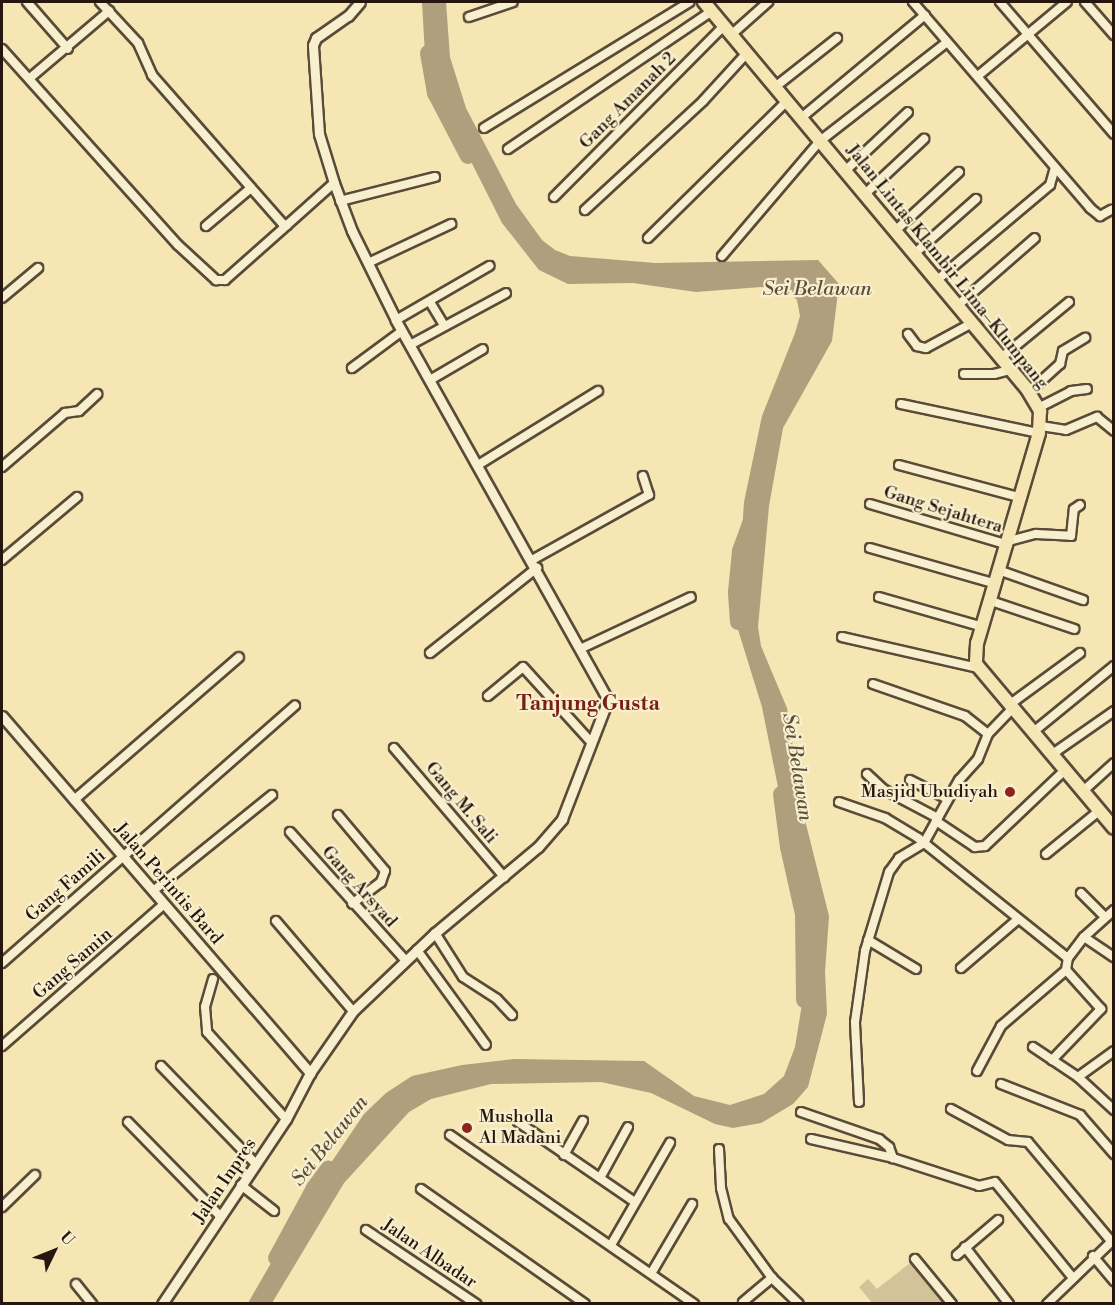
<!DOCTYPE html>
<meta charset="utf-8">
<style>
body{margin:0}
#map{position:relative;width:1115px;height:1305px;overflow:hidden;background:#f5e6b4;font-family:"Libre Bodoni",serif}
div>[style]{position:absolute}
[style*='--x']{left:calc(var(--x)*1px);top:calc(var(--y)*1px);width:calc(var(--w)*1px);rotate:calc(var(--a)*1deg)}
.green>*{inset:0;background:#d2c398}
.water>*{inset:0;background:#af9f7c}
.river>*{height:16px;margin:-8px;padding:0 8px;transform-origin:8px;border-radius:8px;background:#af9f7c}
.roads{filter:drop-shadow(2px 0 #5a4a38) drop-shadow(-2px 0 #5a4a38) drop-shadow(0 2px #5a4a38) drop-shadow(0 -2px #5a4a38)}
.minor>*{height:8px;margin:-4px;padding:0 4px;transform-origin:4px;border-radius:4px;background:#f8efce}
.tertiary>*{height:9px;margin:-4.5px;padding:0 4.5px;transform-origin:4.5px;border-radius:4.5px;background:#f8efce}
.primary>*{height:12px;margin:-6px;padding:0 6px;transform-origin:6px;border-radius:6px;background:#f5e6b4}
.dots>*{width:16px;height:16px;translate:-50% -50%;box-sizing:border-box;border:3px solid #f8efce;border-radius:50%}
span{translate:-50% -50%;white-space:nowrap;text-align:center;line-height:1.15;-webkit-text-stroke:4.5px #f8efce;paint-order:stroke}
.street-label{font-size:18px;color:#27160f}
.poi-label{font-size:18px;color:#27160f}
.right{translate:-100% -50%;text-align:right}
.left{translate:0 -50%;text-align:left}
.water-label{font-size:20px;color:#5d4d3b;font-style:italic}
.quarter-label{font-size:21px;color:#7a1f14;font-weight:700}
.frame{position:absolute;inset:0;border:3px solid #27160f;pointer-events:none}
.north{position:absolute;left:24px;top:1221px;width:60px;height:60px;-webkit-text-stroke:4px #f8efce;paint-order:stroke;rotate:47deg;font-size:16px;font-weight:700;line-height:24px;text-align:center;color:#27160f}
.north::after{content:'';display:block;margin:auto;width:21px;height:27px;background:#27160f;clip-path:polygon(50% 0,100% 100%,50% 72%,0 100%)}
</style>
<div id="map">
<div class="green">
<div style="clip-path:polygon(914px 1260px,949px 1303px,872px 1303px,859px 1287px,868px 1279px,877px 1289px)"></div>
</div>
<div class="water">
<div style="clip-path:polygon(422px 2px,446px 2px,450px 57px,466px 108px,516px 204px,542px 240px,555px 250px,570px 256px,655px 263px,818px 260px,839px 284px,832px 341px,783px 428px,769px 506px,758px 627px,761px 646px,787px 708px,803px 812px,829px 916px,825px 972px,827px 1014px,808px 1087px,793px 1104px,761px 1123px,733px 1128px,715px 1124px,651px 1093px,601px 1082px,491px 1084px,431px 1099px,409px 1112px,344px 1183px,272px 1303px,248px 1303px,316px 1185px,364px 1114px,386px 1093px,412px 1076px,462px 1065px,514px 1059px,644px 1061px,694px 1096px,730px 1105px,764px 1094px,784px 1076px,795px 1047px,802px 1004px,804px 930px,795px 872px,762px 707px,736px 623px,744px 502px,762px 416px,795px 333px,800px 316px,797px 300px,787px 290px,761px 287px,696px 292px,633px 283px,568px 284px,539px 270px,502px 223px,444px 108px,425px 55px)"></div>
</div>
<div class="river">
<div style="--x:428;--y:53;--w:41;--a:80.1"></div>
<div style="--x:435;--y:93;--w:71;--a:62.4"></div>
<div style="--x:738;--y:622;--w:30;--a:-94"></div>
<div style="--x:736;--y:592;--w:41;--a:-84.4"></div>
<div style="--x:740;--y:551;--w:29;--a:-70"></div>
<div style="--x:781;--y:794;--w:53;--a:82.5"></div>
<div style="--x:788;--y:847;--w:69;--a:77.4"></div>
<div style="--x:803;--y:914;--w:86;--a:89.3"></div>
<div style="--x:276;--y:1258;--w:80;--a:-61.5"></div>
<div style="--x:314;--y:1188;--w:24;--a:-54"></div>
</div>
<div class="roads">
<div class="minor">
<div style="--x:27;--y:2;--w:62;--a:48.9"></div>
<div style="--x:100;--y:2;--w:56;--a:47.2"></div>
<div style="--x:138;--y:43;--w:35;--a:66"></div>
<div style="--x:152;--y:75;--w:198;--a:48.7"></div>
<div style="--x:283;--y:224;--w:4;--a:14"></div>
<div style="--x:287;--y:225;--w:63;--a:-41.8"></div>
<div style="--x:913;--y:2;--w:272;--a:49.3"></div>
<div style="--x:1090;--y:208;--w:13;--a:39"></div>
<div style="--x:1100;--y:216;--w:13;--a:-29"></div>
<div style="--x:1000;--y:2;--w:174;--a:49.2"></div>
<div style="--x:1085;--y:2;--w:44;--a:48.7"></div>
<div style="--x:469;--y:17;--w:46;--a:-18.8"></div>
<div style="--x:731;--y:35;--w:50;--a:-41.7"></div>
<div style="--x:2;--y:49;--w:263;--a:48.1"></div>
<div style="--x:178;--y:245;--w:52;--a:42.6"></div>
<div style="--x:216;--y:280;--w:9;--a:0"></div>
<div style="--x:225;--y:280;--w:83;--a:-41.6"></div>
<div style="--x:979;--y:75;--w:114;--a:-39.7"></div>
<div style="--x:30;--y:78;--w:104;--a:-40.3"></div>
<div style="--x:775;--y:87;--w:79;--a:-38.3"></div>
<div style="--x:801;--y:118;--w:161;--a:-39.7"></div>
<div style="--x:484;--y:128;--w:241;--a:-31.5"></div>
<div style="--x:508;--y:149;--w:246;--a:-34.1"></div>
<div style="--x:845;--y:171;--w:86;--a:-43.1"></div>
<div style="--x:865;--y:194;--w:81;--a:-43"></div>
<div style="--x:554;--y:197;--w:241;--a:-45.2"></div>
<div style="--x:340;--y:201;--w:98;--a:-14.2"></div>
<div style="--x:585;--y:210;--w:161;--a:-42.7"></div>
<div style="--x:703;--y:101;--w:65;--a:-47.5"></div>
<div style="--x:206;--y:226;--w:59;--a:-40.2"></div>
<div style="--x:895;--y:231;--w:87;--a:-42.7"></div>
<div style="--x:648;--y:238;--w:195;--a:-44.6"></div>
<div style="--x:914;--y:254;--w:83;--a:-41.6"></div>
<div style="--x:722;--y:256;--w:151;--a:-49.6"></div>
<div style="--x:820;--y:141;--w:161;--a:-37.9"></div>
<div style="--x:368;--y:263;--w:92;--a:-25.2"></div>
<div style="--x:936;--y:281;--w:149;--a:-40.1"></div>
<div style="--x:1050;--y:185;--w:18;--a:-74"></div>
<div style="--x:2;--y:298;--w:47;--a:-39.8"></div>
<div style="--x:430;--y:302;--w:26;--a:59"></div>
<div style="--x:957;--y:306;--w:103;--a:-41.1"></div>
<div style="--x:396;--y:320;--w:108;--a:-30.1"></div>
<div style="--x:908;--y:334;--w:15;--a:53"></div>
<div style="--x:917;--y:346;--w:9;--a:13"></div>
<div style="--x:926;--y:348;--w:52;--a:-28.5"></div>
<div style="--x:410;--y:345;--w:109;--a:-28.4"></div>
<div style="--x:1001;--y:358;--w:88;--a:-39.5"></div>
<div style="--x:352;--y:368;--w:62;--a:-36.5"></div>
<div style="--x:964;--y:374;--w:30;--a:0"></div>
<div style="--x:994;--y:374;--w:16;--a:-14"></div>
<div style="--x:430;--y:380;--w:61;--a:-30.3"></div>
<div style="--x:1029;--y:392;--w:42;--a:-42.1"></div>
<div style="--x:1060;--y:364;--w:13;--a:-77"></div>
<div style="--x:1063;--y:351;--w:26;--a:-31"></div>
<div style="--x:901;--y:404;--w:141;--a:11.9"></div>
<div style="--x:1038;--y:408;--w:37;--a:-27"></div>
<div style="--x:1071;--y:391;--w:16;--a:-7"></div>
<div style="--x:1041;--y:426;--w:25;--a:9"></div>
<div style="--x:1066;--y:430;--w:34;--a:-23"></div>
<div style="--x:1097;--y:417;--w:22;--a:39"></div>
<div style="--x:478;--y:465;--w:141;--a:-31.7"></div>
<div style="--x:899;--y:465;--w:127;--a:15"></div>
<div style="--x:2;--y:467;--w:83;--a:-40.6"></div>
<div style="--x:65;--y:413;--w:14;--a:-8"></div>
<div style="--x:79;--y:411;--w:25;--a:-43"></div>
<div style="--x:870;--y:504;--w:144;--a:16.5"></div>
<div style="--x:1009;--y:541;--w:28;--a:-15"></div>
<div style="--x:1036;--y:534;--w:35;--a:3"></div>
<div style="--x:1071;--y:536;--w:27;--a:-84"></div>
<div style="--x:1074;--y:509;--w:7;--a:-34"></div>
<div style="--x:870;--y:548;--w:131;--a:15.9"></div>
<div style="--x:2;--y:560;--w:98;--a:-40"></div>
<div style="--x:532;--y:560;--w:134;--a:-29.1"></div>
<div style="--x:649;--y:495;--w:20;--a:-108"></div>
<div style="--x:1001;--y:571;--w:87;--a:19.5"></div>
<div style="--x:879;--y:597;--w:108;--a:16.1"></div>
<div style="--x:991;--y:601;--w:88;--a:18.6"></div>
<div style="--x:842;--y:637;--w:139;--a:12.8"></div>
<div style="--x:582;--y:648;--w:120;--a:-25.1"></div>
<div style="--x:430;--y:653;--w:137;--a:-38.5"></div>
<div style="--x:873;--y:684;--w:97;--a:19.2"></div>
<div style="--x:965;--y:716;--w:29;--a:38"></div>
<div style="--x:488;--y:696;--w:45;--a:-39.6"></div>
<div style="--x:523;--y:667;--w:101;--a:47.8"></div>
<div style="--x:1009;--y:705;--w:88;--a:-36.2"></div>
<div style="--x:1012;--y:709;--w:35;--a:134"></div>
<div style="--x:988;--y:734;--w:27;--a:112"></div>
<div style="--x:978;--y:759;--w:28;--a:132"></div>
<div style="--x:959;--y:780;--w:47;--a:119.3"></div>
<div style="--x:936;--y:821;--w:47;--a:33.7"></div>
<div style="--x:975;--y:847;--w:10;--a:-6"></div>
<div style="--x:985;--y:846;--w:109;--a:-43.5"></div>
<div style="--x:1032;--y:733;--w:106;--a:-39.3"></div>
<div style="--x:394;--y:748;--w:170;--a:49.5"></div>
<div style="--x:1051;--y:755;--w:77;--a:-34.9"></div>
<div style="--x:867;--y:774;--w:22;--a:43"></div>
<div style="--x:883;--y:789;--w:62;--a:27.8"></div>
<div style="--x:910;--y:780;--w:42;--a:26.6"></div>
<div style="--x:1082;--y:792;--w:43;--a:-42.2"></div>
<div style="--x:74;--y:800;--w:218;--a:-40.9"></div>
<div style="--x:839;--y:802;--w:49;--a:19.2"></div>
<div style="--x:885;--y:818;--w:39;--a:31"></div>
<div style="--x:918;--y:838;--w:192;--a:38.7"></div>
<div style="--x:338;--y:815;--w:73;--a:50"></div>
<div style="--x:385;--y:871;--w:12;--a:110"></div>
<div style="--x:381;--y:882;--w:36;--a:143"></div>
<div style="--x:290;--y:832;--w:173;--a:48"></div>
<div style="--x:1046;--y:854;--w:68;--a:-39.1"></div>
<div style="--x:153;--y:891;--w:153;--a:-38.9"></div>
<div style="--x:1081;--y:893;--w:34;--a:45"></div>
<div style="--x:1114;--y:910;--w:40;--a:138"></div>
<div style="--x:1084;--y:937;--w:36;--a:34"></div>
<div style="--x:276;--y:921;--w:118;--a:49.5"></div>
<div style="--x:435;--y:933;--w:52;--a:57.5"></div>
<div style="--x:463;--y:977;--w:40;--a:32.9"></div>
<div style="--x:497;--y:999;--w:22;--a:47"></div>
<div style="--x:868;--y:940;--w:56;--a:31.1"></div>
<div style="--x:417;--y:950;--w:117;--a:54"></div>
<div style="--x:2;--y:963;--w:390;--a:-41.3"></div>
<div style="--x:961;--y:968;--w:74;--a:-40.6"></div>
<div style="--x:213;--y:979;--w:29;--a:106"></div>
<div style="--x:205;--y:1007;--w:25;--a:85"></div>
<div style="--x:207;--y:1032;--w:118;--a:47.8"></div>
<div style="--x:2;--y:1046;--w:215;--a:-41.2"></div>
<div style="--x:1033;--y:1047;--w:54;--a:33.7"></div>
<div style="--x:1078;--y:1077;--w:49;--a:42.5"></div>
<div style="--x:1052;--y:1060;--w:71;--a:-46.1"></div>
<div style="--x:1101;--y:1009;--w:52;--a:-131.9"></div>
<div style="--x:161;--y:1066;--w:135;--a:45.9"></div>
<div style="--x:977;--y:1071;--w:51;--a:-61.9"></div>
<div style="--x:1001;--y:1026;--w:86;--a:-40.7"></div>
<div style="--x:1066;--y:970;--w:12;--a:-81"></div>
<div style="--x:1068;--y:958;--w:26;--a:-53"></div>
<div style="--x:1078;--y:1077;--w:44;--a:-35.8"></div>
<div style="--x:1001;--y:1084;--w:85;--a:21.4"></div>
<div style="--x:1080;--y:1115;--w:52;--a:48.9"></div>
<div style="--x:859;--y:1102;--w:80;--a:-92.9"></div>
<div style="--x:855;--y:1022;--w:72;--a:-82"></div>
<div style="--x:865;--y:951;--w:83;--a:-73.1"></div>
<div style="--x:889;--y:872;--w:17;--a:-54"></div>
<div style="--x:899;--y:858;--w:29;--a:-31"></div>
<div style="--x:924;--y:843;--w:25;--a:-61"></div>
<div style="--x:951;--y:1109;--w:65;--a:28.5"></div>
<div style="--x:1008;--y:1140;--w:20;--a:6"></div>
<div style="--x:1028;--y:1142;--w:129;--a:50"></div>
<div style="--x:801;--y:1112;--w:83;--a:19.1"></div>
<div style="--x:879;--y:1139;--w:13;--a:39"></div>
<div style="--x:889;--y:1147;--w:12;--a:70"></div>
<div style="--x:128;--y:1122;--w:130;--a:45.6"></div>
<div style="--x:518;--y:1122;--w:142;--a:34.4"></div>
<div style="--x:450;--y:1135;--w:297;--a:34.7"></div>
<div style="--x:811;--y:1139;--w:84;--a:13"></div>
<div style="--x:893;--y:1158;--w:90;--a:18"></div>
<div style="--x:979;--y:1186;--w:16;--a:-14"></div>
<div style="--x:995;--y:1182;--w:124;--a:50.9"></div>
<div style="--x:719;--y:1149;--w:39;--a:87"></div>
<div style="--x:721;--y:1188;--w:32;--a:76"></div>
<div style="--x:729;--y:1219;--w:73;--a:53.9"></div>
<div style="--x:772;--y:1278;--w:37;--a:44"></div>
<div style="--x:564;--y:1155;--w:39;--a:-61"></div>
<div style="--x:600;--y:1178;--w:58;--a:-61.2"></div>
<div style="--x:241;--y:1185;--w:42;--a:38.2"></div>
<div style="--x:421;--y:1189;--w:200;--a:35"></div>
<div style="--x:2;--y:1207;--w:46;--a:-44.1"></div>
<div style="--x:366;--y:1230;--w:133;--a:33.9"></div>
<div style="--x:611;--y:1245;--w:118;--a:-60"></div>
<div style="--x:965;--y:1247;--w:72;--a:52.3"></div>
<div style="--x:957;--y:1255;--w:54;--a:-40.5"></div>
<div style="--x:1093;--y:1256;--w:33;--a:50"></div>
<div style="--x:915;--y:1259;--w:58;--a:50.6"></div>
<div style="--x:652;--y:1272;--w:79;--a:-59.5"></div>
<div style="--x:76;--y:1284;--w:26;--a:51"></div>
<div style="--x:743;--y:1302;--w:38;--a:-40"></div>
<div style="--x:1047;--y:1304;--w:93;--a:-44.1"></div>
</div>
<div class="tertiary">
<div style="--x:2;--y:716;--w:472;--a:49.2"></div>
<div style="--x:162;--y:1304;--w:223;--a:-56.2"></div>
<div style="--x:286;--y:1119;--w:52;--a:-62.4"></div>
<div style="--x:310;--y:1073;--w:75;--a:-55.3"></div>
<div style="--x:353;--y:1011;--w:113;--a:-43.6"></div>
<div style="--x:435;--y:933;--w:134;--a:-39.9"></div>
<div style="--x:538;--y:847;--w:37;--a:-49"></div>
<div style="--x:562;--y:819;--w:128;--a:-68.9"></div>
<div style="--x:608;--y:700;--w:435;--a:-119.2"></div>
<div style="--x:396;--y:320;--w:99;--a:-116.3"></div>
<div style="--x:352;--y:231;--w:51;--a:-110.6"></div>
<div style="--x:334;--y:183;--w:51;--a:-107"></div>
<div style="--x:319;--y:134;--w:89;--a:-93.9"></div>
<div style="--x:313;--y:45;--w:8;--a:-67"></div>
<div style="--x:316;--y:38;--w:39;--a:-35"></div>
<div style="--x:348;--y:16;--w:18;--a:-49"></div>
</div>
<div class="primary">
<div style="--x:704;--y:2;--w:504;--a:50.15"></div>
<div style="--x:1027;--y:389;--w:26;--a:59"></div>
<div style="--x:1040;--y:411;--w:22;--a:93"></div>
<div style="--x:1039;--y:433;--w:219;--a:106.4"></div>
<div style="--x:977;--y:643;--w:21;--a:93"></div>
<div style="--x:976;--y:664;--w:214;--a:49.9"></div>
</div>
</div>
<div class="dots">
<div style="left:1010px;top:792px;background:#8f2418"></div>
<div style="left:467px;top:1128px;background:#8f2418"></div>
</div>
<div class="street-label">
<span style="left:628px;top:101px;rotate:-45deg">Gang Amanah 2</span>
<span style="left:947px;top:267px;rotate:51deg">Jalan Lintas Klambir Lima–Klumpang</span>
<span style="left:943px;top:510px;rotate:17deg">Gang Sejahtera</span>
<span style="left:461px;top:803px;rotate:50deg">Gang M. Sali</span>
<span style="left:168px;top:884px;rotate:49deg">Jalan Perintis Bard</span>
<span style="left:66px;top:886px;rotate:-41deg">Gang Famili</span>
<span style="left:359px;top:887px;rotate:48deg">Gang Arsyad</span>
<span style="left:73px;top:964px;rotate:-41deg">Gang Samin</span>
<span style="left:225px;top:1181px;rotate:-56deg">Jalan Inpres</span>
<span style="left:429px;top:1254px;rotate:34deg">Jalan Albadar</span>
</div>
<div class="poi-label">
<span class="right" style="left:998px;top:792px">Masjid Ubudiyah</span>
<span class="left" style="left:479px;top:1128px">Musholla<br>Al Madani</span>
</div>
<div class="water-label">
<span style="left:817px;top:289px">Sei Belawan</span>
<span style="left:797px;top:767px;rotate:81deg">Sei Belawan</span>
<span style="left:330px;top:1141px;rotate:-51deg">Sei Belawan</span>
</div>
<div class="quarter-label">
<span style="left:588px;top:704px">Tanjung Gusta</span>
</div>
<div class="frame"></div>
<div class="north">U</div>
</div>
